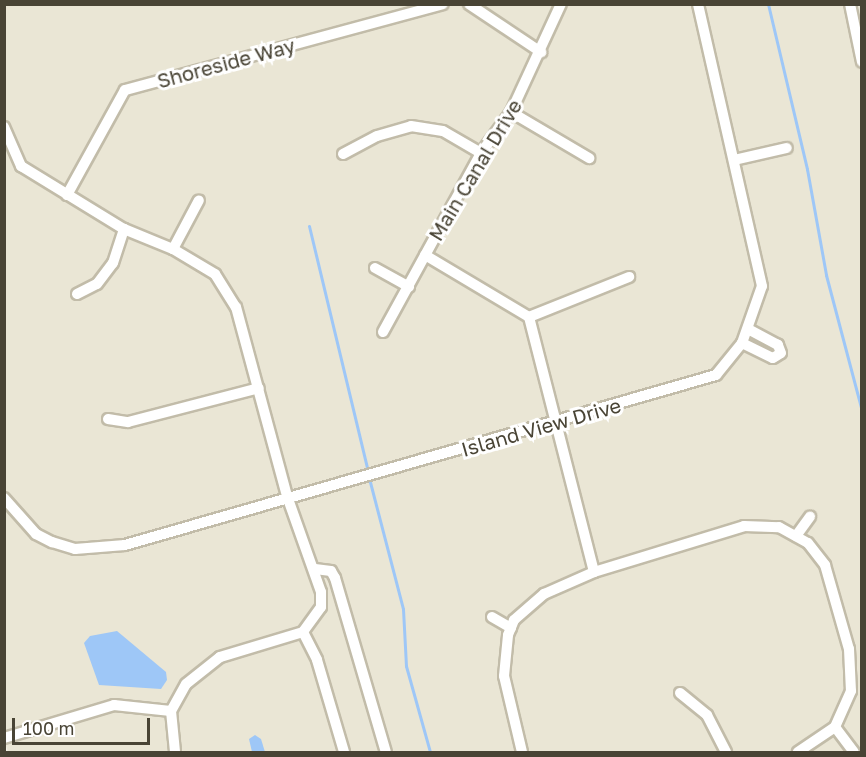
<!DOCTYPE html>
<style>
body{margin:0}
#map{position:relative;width:866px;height:757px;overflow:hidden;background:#f5f3e7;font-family:"Golos Text",sans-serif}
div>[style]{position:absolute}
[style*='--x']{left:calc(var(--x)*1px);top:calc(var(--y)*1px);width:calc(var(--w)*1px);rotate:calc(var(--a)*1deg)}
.residential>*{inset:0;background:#eae6d5}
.water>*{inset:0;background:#9ec7f7}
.stream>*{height:3px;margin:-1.5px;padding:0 1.5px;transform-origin:1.5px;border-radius:1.5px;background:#9ec7f7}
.roads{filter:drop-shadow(2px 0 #c2bca9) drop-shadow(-2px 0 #c2bca9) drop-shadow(0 2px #c2bca9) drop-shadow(0 -2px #c2bca9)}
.street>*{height:10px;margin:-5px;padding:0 5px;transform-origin:5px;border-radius:5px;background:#fff}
span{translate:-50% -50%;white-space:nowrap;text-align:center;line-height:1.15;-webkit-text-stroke:6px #fff;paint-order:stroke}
.street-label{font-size:20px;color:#494435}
.frame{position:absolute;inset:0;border:6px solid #494435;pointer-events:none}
.scale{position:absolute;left:12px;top:718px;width:138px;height:27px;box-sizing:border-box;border:3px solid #494435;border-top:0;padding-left:8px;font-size:18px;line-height:21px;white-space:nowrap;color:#494435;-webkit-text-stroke:4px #fff;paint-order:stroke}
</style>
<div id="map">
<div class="residential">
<div style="clip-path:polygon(4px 5px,861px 5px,861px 752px,8px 752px,4px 740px)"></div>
</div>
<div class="water">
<div style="clip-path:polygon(117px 631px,166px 672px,167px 680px,161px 689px,99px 685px,84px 643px,90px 636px)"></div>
<div style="clip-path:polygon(255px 735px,261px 739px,265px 752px,252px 752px,249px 739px)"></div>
</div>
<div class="stream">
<div style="--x:768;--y:4;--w:170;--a:76.7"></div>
<div style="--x:807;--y:169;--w:108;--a:79.8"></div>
<div style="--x:826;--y:275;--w:141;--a:75.2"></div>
<div style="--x:309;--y:226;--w:248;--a:76.5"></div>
<div style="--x:370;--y:482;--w:131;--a:75.4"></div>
<div style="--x:403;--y:609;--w:57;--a:87"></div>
<div style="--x:406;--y:666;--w:89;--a:74.4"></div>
</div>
<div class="roads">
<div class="street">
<div style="--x:469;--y:4;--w:87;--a:33.7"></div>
<div style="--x:850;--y:4;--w:59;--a:78.3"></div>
<div style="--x:511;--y:112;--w:91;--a:30.5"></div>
<div style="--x:4;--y:127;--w:43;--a:66.4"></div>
<div style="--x:21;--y:166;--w:121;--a:31.5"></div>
<div style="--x:124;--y:229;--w:53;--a:22.2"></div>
<div style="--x:173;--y:249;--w:49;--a:30.8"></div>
<div style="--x:215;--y:274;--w:39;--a:58"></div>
<div style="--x:236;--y:307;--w:196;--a:74.9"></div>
<div style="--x:287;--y:496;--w:102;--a:70.5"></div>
<div style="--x:321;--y:592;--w:15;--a:90"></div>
<div style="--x:321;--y:607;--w:31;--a:126"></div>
<div style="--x:303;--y:632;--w:87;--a:163.2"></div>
<div style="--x:220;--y:657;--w:43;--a:141.5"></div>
<div style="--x:186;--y:684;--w:31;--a:119"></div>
<div style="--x:171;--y:711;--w:41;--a:84.4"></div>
<div style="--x:343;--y:154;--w:38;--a:-28"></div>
<div style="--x:377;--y:136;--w:35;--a:-16"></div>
<div style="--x:411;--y:126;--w:32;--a:9"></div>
<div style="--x:443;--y:131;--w:44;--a:30.1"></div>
<div style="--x:734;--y:160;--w:54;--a:-12.8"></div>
<div style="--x:67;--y:195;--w:120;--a:-61.1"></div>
<div style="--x:125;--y:90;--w:329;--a:-15.1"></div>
<div style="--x:173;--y:249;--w:55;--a:-62"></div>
<div style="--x:425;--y:255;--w:121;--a:30.8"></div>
<div style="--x:529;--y:317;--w:263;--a:75.7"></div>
<div style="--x:375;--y:268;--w:39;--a:29"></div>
<div style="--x:77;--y:294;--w:22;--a:-27"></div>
<div style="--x:97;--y:284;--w:26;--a:-53"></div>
<div style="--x:113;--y:263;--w:36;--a:-72"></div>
<div style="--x:529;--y:317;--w:108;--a:-21.8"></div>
<div style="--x:383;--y:332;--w:204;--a:-61.3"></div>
<div style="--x:481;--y:153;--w:51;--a:-53.8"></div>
<div style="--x:511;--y:112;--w:119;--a:-65.2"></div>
<div style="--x:742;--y:343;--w:34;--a:26"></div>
<div style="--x:773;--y:358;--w:9;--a:-32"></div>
<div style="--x:781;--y:353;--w:9;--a:-111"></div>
<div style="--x:778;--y:345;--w:34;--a:-152"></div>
<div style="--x:108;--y:419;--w:20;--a:9"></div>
<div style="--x:128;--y:422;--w:135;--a:-14.5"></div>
<div style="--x:4;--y:498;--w:48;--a:48.4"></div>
<div style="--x:36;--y:534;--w:18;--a:27"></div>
<div style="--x:52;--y:542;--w:24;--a:17"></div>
<div style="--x:75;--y:549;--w:50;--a:-4.6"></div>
<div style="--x:125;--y:545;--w:615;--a:-16.05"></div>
<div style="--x:716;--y:375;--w:41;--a:-50.9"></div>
<div style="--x:742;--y:343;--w:60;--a:-70.7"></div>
<div style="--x:762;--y:286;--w:289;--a:-102.8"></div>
<div style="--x:796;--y:536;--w:24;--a:-54"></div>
<div style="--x:315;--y:569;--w:16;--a:7"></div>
<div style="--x:331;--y:571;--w:8;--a:60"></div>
<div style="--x:335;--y:578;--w:181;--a:73.7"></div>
<div style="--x:492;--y:617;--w:22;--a:30"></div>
<div style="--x:303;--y:632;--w:31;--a:63"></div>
<div style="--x:317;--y:660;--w:96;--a:73.6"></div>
<div style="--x:680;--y:693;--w:35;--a:39"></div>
<div style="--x:707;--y:715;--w:42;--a:62.8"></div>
<div style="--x:835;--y:727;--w:31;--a:53"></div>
<div style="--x:4;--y:738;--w:115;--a:-16.7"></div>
<div style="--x:114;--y:705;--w:57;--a:6"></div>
<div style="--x:522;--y:752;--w:78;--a:-103.3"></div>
<div style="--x:504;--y:676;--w:41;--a:-84.4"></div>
<div style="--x:508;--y:635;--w:16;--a:-68"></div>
<div style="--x:514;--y:620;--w:40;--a:-41"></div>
<div style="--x:544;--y:594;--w:55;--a:-23.7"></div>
<div style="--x:594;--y:572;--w:157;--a:-17"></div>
<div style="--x:744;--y:526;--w:35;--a:2"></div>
<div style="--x:779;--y:527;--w:33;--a:29"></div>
<div style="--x:808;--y:543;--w:28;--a:52"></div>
<div style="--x:825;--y:565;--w:87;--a:74.1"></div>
<div style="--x:849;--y:649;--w:42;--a:87.3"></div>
<div style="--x:851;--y:691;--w:39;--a:114"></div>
<div style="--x:835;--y:727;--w:45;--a:146"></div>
</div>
</div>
<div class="street-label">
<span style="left:226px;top:63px;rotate:-15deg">Shoreside Way</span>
<span style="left:475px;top:170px;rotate:-59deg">Main Canal Drive</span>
<span style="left:541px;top:427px;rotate:-16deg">Island View Drive</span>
</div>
<div class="frame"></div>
<div class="scale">100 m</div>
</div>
